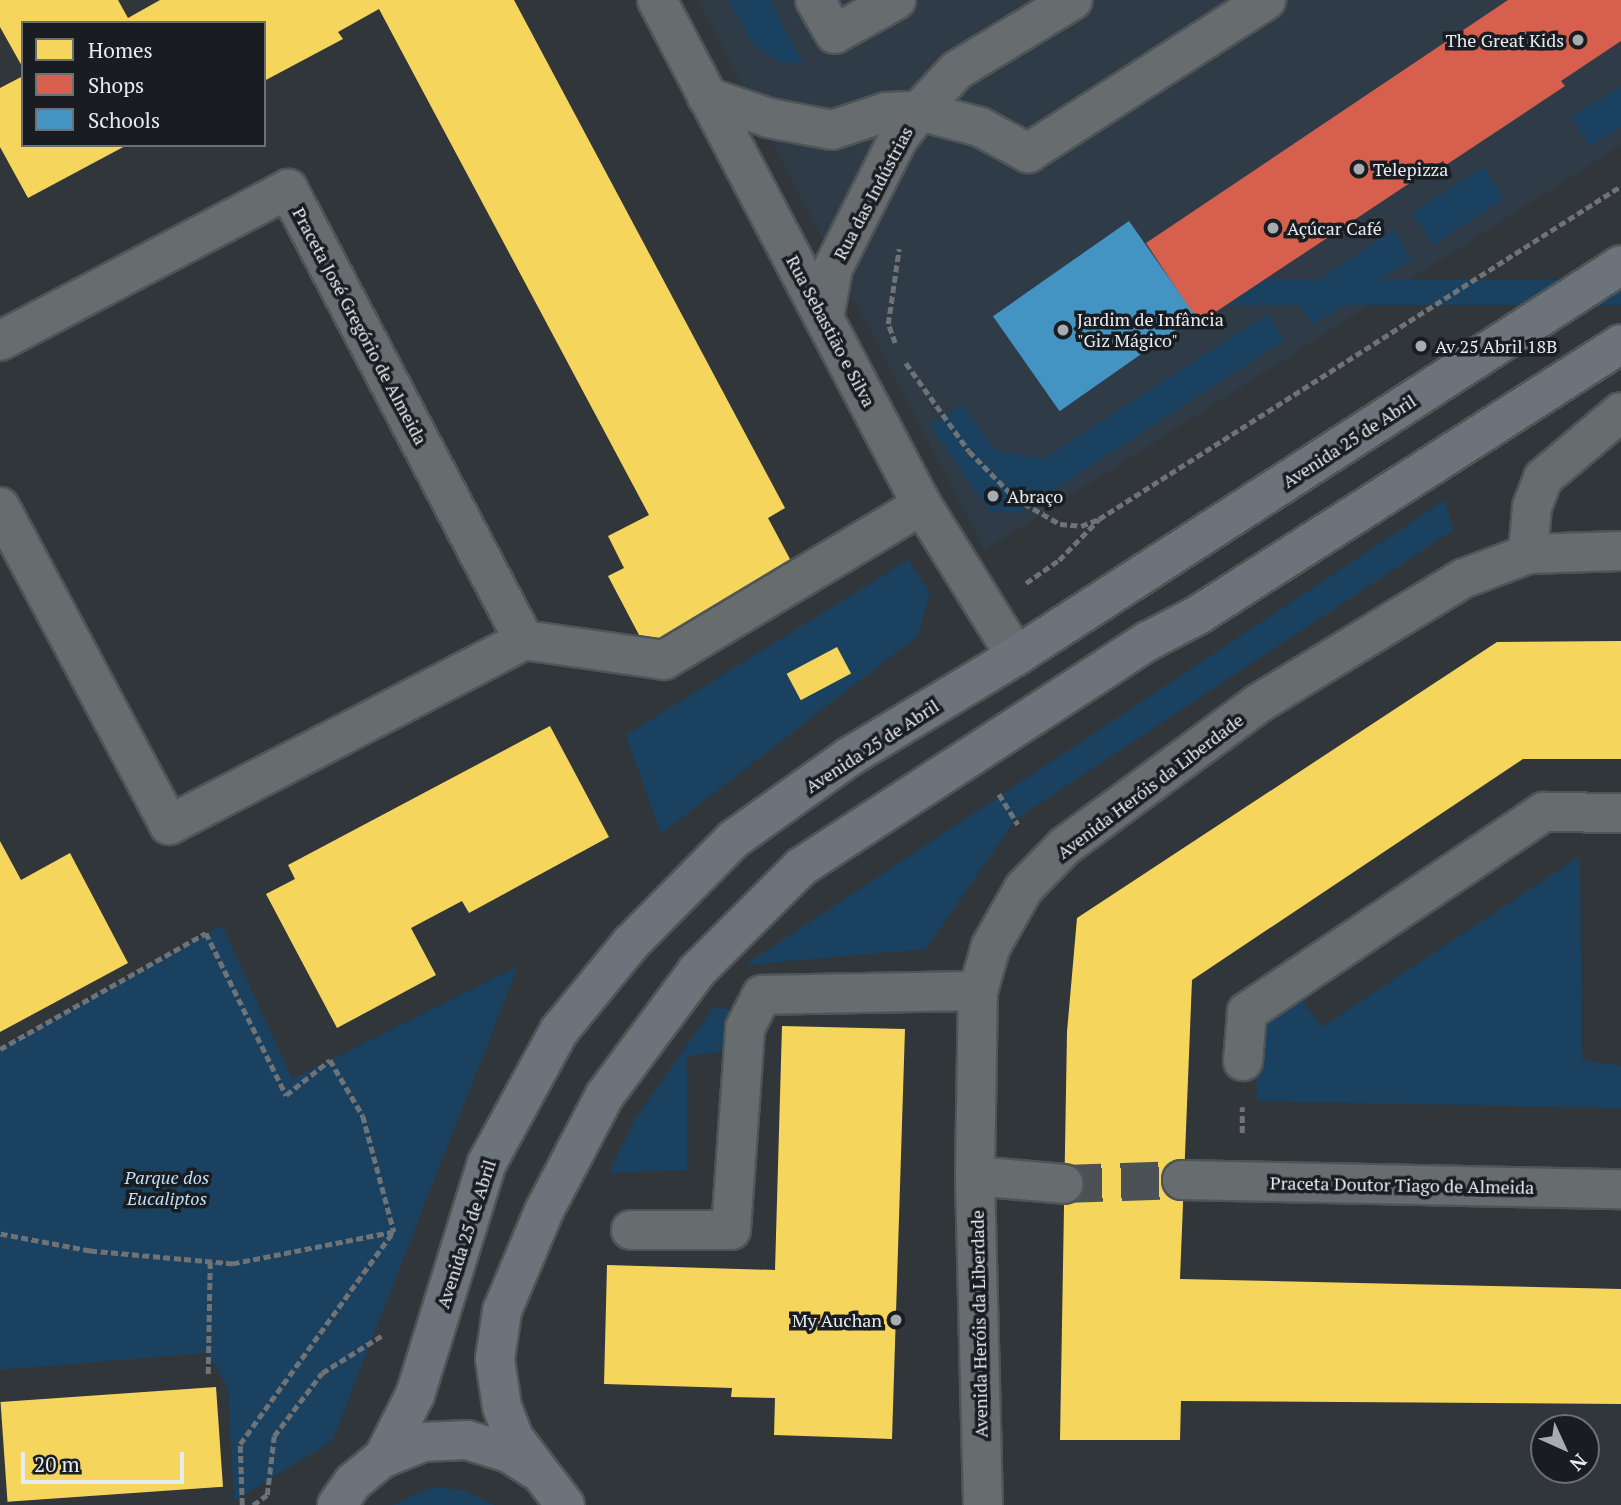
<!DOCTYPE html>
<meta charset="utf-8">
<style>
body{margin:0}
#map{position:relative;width:1621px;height:1505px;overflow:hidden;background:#31363a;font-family:"PT Serif",serif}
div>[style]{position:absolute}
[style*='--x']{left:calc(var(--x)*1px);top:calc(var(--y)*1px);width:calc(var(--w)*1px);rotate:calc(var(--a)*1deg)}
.built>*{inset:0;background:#2f3c47}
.green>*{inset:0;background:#1a415f;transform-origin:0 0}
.homes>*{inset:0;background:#f6d55c;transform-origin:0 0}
.shops>*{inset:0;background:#d6604d}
.schools>*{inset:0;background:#4393c3;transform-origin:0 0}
.minor-tunnel>*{height:38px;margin-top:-19px;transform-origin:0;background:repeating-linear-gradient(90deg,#4c5155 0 38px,transparent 0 57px)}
.path>*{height:4.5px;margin-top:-2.25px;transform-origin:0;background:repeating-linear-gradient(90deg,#707376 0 7px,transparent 0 10.5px)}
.roads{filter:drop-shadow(2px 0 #4f5457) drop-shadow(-2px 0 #4f5457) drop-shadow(0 2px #4f5457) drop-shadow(0 -2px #4f5457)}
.minor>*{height:38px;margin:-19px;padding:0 19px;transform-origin:19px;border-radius:19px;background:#676c6f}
.major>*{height:38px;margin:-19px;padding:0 19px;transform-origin:19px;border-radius:19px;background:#6c737b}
.dots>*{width:19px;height:19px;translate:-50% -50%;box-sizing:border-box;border:4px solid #191d21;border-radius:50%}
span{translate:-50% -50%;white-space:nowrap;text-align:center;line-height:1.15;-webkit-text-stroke:7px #191d21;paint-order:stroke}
.poi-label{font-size:18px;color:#e6ecf1}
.right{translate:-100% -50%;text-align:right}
.left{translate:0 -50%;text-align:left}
.street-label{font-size:18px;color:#e6ecf1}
.park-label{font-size:18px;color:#c2dff7;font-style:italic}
.legend{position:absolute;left:21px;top:21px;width:245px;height:126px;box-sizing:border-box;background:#191d21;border:2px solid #6b7074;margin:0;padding:9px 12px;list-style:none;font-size:21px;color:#e6ecf1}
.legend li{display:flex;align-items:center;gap:14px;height:35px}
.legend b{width:35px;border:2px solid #6b7074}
.north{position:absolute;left:1530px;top:1414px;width:70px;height:70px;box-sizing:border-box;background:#191d21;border:2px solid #6b7074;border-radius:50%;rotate:135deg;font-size:19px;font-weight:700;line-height:28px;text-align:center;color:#e6ecf1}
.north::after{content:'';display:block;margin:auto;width:24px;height:32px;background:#a7acb1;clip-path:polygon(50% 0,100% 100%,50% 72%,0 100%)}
.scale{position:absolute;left:21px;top:1452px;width:163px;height:32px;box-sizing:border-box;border:4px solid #e6ecf1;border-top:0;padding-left:9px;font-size:21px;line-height:24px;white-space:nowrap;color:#e6ecf1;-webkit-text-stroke:5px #191d21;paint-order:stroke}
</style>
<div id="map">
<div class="built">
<div style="clip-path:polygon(698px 0,1621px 0,1621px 145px,985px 550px)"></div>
</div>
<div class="green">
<div style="clip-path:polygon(728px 0,770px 0,803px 64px,779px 62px,755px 46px)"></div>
<div style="clip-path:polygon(1621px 87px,1621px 127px,1590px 146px,1571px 116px)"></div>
<div style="left:1483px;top:167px;width:38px;height:84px;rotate:57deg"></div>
<div style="left:1393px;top:230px;width:34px;height:119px;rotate:56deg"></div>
<div style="left:1621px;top:280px;width:25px;height:577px;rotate:90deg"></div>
<div style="clip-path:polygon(1267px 314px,1284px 340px,1018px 513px,989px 511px,930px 426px,962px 404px,995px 450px,1043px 459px)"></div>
<div style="clip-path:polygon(1445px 500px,1453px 530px,1015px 820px,926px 949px,745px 965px)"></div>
<div style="clip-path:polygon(908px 560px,930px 592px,919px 635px,661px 834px,626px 735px)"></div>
<div style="clip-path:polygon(1580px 856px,1582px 1060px,1621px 1066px,1621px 1108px,1257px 1101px,1254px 1027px,1298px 995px,1322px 1027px)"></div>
<div style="clip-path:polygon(222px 925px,292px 1079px,518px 966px,332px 1441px,234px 1501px,228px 1389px,208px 1353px,0 1370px,0 1049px)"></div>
<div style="clip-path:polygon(714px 1007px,730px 1010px,727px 1051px,687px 1056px,687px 1170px,609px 1173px,635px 1119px)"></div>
<div style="clip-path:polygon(433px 1487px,463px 1490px,495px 1505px,391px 1505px)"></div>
</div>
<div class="homes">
<div style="clip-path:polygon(0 0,118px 0,128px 18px,160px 0,514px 0,785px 508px,768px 518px,798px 574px,649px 654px,608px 576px,624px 568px,608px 536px,649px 515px,379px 9px,338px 32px,343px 39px,264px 81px,264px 23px,23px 23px,23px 68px,0 27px)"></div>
<div style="clip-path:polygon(23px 76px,23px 145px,127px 145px,28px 198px,0 147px,0 88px)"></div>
<div style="clip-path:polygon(1621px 641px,1621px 759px,1523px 759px,1192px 980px,1180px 1279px,1621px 1289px,1621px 1404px,1181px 1401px,1180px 1440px,1060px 1440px,1067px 1032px,1077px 918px,1497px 642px)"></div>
<div style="left:837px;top:647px;width:30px;height:57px;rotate:62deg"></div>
<div style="clip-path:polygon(550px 726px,609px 837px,469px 913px,462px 901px,411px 928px,436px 975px,337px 1028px,266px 894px,295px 879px,288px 865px)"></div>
<div style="clip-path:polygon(0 841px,21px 880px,70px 853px,128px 963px,0 1032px)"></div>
<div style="clip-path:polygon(782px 1026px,905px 1029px,892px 1439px,774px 1435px,775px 1398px,731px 1397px,732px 1388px,604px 1384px,607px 1265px,775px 1270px)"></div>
<div style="left:216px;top:1387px;width:100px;height:216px;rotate:86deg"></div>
</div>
<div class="shops">
<div style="clip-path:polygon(1508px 0,1621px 0,1621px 41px,1561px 81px,1565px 86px,1446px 165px,1443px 161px,1199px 323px,1146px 243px)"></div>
</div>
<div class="schools">
<div style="left:1129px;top:221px;width:116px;height:166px;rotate:55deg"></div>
</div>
<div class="minor-tunnel">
<div style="--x:1064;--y:1184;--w:118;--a:-1.9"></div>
</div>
<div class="path">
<div style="--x:895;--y:343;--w:20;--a:-110"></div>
<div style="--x:888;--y:324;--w:76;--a:-81.7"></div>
<div style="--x:906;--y:363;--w:108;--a:54.4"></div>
<div style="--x:969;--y:451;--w:66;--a:45.6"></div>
<div style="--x:1015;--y:498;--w:52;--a:30"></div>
<div style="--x:1060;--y:524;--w:21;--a:5"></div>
<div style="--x:1081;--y:526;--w:17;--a:-21"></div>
<div style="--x:1026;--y:583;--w:40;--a:-34.9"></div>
<div style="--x:1059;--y:560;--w:57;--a:-45.7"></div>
<div style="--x:1099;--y:519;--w:619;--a:-32.54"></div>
<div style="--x:999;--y:794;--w:36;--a:58"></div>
<div style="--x:0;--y:1049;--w:236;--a:-29.4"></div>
<div style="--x:206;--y:933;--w:181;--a:63.7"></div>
<div style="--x:286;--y:1095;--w:56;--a:-38.5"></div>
<div style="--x:330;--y:1060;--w:65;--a:59.5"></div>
<div style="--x:363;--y:1116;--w:120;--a:75"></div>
<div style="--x:394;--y:1232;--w:164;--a:168.8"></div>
<div style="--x:233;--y:1264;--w:144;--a:-174.8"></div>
<div style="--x:90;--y:1251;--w:92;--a:-169.3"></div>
<div style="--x:1242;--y:1133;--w:26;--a:-90"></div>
<div style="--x:208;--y:1374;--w:112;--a:-89"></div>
<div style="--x:242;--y:1505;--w:61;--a:-91.9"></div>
<div style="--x:240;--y:1444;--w:261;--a:-54.2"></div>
<div style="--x:253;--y:1505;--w:17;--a:-36"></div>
<div style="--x:267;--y:1495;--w:59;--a:-83.2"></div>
<div style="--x:274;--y:1436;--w:79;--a:-52.7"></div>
<div style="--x:322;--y:1373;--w:70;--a:-32.1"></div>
</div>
<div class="roads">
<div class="minor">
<div style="--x:657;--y:0;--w:570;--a:62.31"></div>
<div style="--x:922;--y:505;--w:178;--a:58.1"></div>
<div style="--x:815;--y:0;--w:39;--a:60"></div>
<div style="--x:835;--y:34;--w:70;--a:-29.1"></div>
<div style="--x:707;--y:97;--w:65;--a:18.7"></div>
<div style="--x:769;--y:118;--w:64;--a:10.8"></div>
<div style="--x:832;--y:130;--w:57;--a:-18.4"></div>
<div style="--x:886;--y:112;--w:33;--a:-2"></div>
<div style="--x:919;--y:111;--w:56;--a:-47.2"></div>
<div style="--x:957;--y:70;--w:135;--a:-31.1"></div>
<div style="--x:824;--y:318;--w:51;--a:-79.8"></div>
<div style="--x:833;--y:268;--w:144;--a:-63.3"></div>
<div style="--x:898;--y:139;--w:35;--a:-53"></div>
<div style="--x:919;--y:111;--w:63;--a:14.7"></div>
<div style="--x:980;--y:127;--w:55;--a:28.4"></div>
<div style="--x:1028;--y:153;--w:283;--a:-32.7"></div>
<div style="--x:0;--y:341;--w:326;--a:-27.8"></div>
<div style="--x:288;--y:189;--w:509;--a:62.38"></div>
<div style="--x:0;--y:507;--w:360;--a:62"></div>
<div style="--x:169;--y:825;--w:400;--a:-27.5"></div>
<div style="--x:524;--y:640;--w:141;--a:8.1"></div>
<div style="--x:664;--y:660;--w:301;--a:-31"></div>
<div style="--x:1528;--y:554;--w:47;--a:-85.1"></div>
<div style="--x:1532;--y:507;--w:31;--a:-69"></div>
<div style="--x:1543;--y:478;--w:102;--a:-40.2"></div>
<div style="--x:1243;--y:1061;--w:49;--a:-85.3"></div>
<div style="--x:1247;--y:1012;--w:358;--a:-34"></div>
<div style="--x:1544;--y:812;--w:77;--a:0.7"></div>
<div style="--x:975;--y:1176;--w:89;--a:5.1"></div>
<div style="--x:1182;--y:1180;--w:439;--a:1.2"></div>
<div style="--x:631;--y:1230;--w:100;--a:0"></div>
<div style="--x:731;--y:1230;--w:202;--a:-86"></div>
<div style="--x:745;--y:1028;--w:37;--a:-63"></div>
<div style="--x:762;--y:995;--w:216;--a:-1.1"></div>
<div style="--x:983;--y:1505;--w:329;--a:-91.4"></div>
<div style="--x:975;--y:1176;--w:185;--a:-89.1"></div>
<div style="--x:978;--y:991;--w:47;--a:-73.9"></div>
<div style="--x:991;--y:946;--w:67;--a:-60.4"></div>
<div style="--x:1024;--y:888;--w:59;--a:-45.7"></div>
<div style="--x:1065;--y:846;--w:241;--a:-36.4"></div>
<div style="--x:1259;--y:703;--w:238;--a:-31.4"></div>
<div style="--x:1462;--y:579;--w:71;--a:-20.7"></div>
<div style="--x:1528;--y:554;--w:93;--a:-1.8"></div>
</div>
<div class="major">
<div style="--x:383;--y:1458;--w:71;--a:-63.1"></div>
<div style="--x:415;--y:1395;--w:243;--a:-72.8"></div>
<div style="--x:487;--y:1163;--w:150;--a:-61.4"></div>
<div style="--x:559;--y:1031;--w:114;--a:-50.7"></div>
<div style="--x:631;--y:943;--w:146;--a:-45.3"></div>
<div style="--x:734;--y:839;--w:141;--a:-35.5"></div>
<div style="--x:849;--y:757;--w:195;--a:-31.2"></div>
<div style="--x:1016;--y:656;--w:720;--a:-32.87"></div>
<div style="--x:337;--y:1505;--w:28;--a:-55"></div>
<div style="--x:353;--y:1482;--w:38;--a:-39"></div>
<div style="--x:383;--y:1458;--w:43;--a:-21.8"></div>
<div style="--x:423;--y:1442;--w:44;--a:-2.6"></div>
<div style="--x:467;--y:1440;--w:44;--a:17.2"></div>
<div style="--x:509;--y:1453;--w:31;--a:33"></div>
<div style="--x:565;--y:1505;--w:84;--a:-127.3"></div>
<div style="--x:514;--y:1438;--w:33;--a:-111"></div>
<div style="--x:502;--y:1407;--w:49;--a:-98.3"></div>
<div style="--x:495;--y:1359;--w:49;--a:-81.7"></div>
<div style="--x:502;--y:1311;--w:108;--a:-67.2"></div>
<div style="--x:544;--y:1211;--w:131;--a:-62.3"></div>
<div style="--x:605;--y:1095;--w:154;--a:-53.4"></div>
<div style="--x:697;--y:971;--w:147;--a:-45"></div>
<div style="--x:801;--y:867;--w:414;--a:-33.1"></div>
<div style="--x:1148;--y:641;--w:56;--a:-27.5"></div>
<div style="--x:1198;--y:615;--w:502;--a:-32.65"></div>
</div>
</div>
<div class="dots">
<div style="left:1578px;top:40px;background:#a7acb1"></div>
<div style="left:1359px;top:169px;background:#a7acb1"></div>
<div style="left:1273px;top:228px;background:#a7acb1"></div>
<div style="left:1063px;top:330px;background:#a7acb1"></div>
<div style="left:1421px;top:346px;background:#a7acb1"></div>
<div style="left:993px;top:496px;background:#a7acb1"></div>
<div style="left:896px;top:1320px;background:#a7acb1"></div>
</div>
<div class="poi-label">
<span class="right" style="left:1564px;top:40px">The Great Kids</span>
<span class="left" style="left:1373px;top:169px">Telepizza</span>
<span class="left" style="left:1287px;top:228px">Açúcar Café</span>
<span class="left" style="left:1077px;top:330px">Jardim de Infância<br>"Giz Mágico"</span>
<span class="left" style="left:1435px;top:346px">Av 25 Abril 18B</span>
<span class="left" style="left:1007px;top:496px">Abraço</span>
<span class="right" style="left:882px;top:1320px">My Auchan</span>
</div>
<div class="street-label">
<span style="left:873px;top:193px;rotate:-62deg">Rua das Indústrias</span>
<span style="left:360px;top:326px;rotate:62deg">Praceta José Gregório de Almeida</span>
<span style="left:831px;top:331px;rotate:62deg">Rua Sebastião e Silva</span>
<span style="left:1349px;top:441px;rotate:-33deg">Avenida 25 de Abril</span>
<span style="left:872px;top:746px;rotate:-33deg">Avenida 25 de Abril</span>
<span style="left:1150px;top:786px;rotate:-37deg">Avenida Heróis da Liberdade</span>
<span style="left:1402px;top:1185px;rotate:1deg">Praceta Doutor Tiago de Almeida</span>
<span style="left:466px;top:1234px;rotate:-72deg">Avenida 25 de Abril</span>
<span style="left:979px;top:1324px;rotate:-91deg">Avenida Heróis da Liberdade</span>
</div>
<div class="park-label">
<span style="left:167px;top:1188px">Parque dos<br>Eucaliptos</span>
</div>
<ul class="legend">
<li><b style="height:19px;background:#f6d55c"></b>Homes</li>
<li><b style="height:19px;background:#d6604d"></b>Shops</li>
<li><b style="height:19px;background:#4393c3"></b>Schools</li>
</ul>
<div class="north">N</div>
<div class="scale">20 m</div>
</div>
